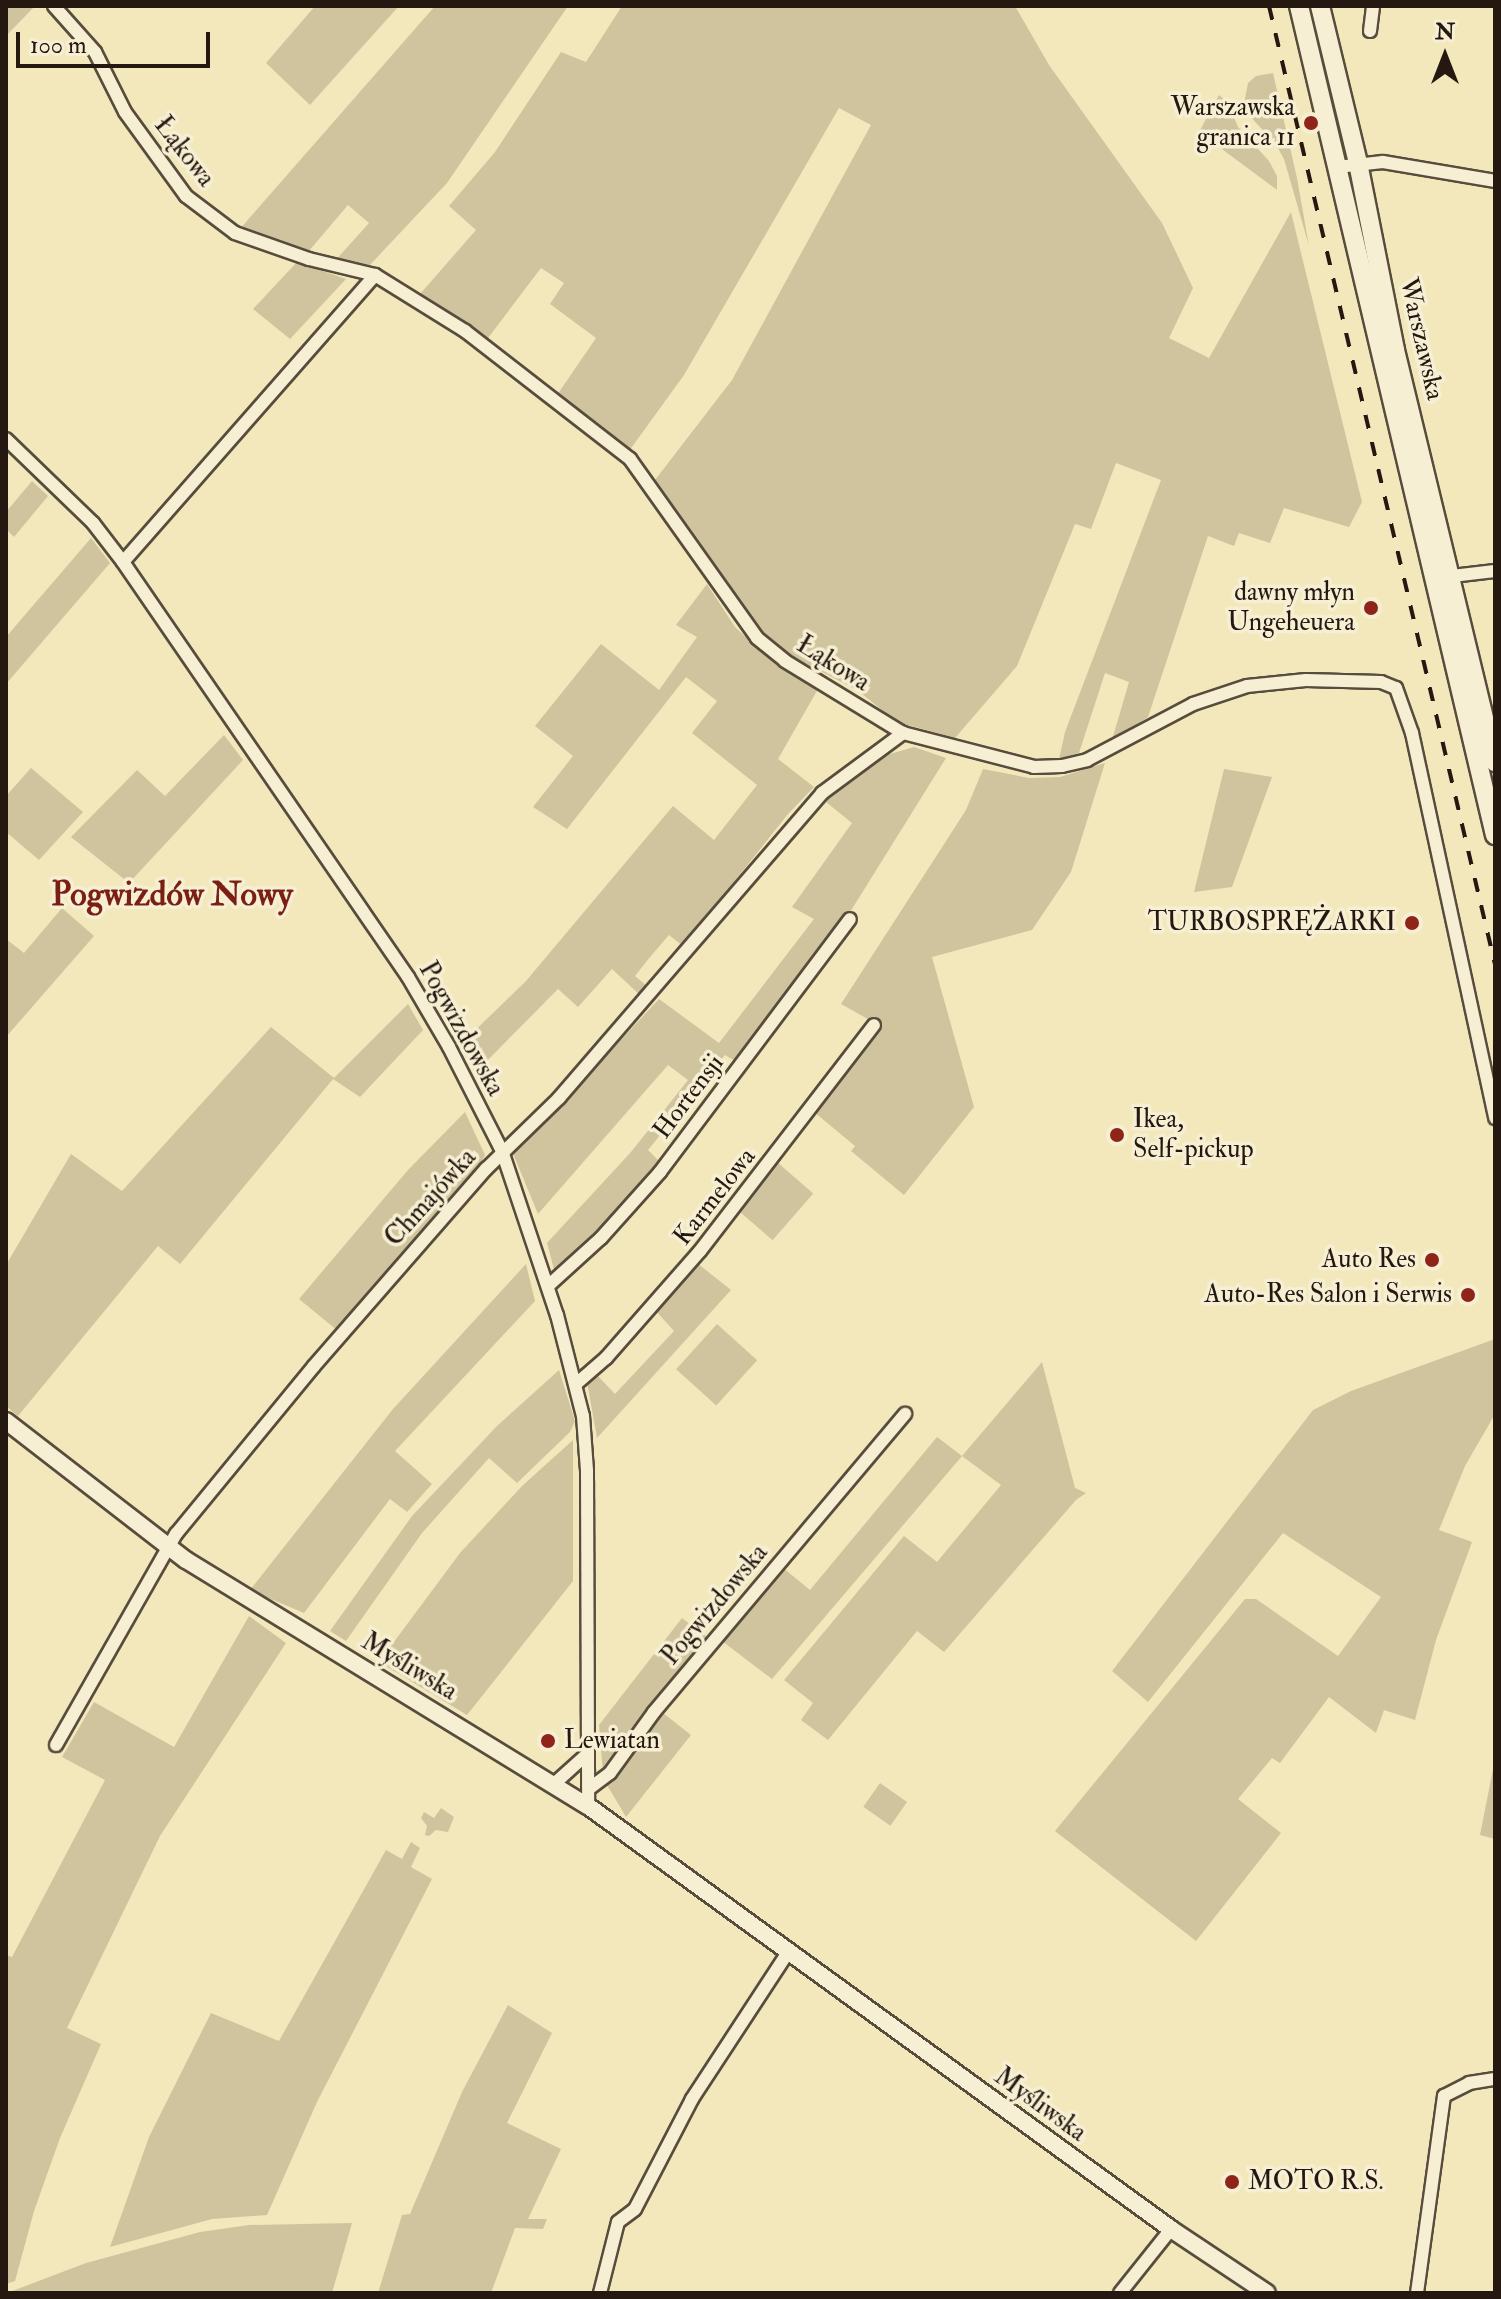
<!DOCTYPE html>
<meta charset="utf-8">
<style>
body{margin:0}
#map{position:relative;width:1501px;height:2299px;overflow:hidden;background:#f3e7bc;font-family:"IM FELL Double Pica",serif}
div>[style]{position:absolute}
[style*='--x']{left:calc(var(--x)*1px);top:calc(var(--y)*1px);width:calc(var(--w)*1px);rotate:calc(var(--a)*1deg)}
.green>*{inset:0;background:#d0c49f;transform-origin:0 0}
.roads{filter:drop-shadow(2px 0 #584c3c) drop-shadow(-2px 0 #584c3c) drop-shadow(0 2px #584c3c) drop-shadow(0 -2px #584c3c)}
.minor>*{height:12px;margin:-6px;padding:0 6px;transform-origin:6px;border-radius:6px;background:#f7efd3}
.tertiary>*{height:16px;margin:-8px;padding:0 8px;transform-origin:8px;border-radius:8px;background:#f7efd3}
.secondary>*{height:18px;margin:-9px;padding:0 9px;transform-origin:9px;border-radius:9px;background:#f7efd3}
.rail>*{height:4px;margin-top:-2px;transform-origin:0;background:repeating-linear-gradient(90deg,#241811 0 14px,transparent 0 28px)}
.dots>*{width:22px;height:22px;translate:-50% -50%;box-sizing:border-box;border:4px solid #f7efd3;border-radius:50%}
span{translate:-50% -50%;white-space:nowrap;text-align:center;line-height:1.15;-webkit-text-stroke:7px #f7efd3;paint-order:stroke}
.poi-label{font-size:26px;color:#241811}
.right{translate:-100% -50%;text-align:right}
.left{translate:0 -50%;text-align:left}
.street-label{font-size:26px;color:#241811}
.district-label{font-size:34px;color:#7a1f14;font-weight:700}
.frame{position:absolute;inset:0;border:8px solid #241811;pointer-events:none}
.north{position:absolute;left:1405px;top:16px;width:80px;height:80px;-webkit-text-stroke:6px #f7efd3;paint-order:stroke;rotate:0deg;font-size:22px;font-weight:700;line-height:32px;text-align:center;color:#241811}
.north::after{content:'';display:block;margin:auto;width:28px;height:36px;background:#241811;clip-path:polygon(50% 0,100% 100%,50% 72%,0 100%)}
.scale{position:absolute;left:16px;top:32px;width:194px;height:36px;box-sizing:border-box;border:4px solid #241811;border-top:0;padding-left:10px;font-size:24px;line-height:28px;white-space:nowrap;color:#241811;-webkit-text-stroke:6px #f7efd3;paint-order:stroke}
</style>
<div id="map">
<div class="green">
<div style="clip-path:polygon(6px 6px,35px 6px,6px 36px)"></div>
<div style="clip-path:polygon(315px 6px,399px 6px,310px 105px,266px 63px)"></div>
<div style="clip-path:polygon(435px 6px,568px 6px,447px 183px,368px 267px,334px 262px,369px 223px,348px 205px,308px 252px,239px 230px)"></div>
<div style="clip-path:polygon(622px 6px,1015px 6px,1049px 65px,1162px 223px,1193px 288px,1169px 338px,1209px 358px,1291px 212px,1362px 502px,1349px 527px,1284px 508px,1270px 543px,1239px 533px,1234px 546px,1208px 536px,1148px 717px,1112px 740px,1129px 682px,1105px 673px,1079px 753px,1059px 759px,1065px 732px,1161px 480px,1116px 463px,1091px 529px,1075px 524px,1017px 666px,955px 738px,897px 722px,857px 690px,781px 651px,746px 617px,655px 480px,732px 380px,871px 125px,839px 108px,684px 375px,629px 451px,557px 395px,596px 338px,550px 304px,564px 283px,541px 268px,485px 342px,456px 317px,420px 294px,476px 230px,449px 206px,495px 152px,561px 52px,586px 62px)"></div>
<div style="clip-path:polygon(1273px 73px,1297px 178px,1309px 246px,1284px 159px,1275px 143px,1243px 109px,1248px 83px,1256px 76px)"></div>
<div style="clip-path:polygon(1219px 95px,1228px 103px,1238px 127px,1269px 161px,1277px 176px,1277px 190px,1199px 132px)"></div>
<div style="clip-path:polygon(297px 262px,346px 279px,290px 339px,253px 309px)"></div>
<div style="clip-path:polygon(32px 481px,48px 496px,14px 537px,6px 529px,6px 512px)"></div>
<div style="clip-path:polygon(91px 538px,110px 563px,6px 684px,6px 637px)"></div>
<div style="clip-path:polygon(707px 584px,735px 627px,755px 646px,818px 689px,778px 759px,814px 787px,788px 814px,683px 946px,669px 935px,650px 957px,635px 976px,648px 987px,641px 996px,612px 969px,578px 1007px,558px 989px,475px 1073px,461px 1044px,526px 981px,673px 806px,714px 840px,757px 785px,692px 733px,717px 701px,686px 677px,567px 829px,533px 807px,573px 756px,535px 726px,601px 644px,659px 690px,697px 637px,676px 625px)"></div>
<div style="clip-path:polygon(224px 735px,243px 760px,129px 883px,71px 837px,137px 770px,165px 796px)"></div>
<div style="clip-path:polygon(914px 747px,946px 758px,847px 917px,737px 1062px,725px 1055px,648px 1150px,659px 1161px,616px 1215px,561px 1272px,555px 1273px,547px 1243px,631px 1152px,688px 1080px,668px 1065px,538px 1214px,512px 1151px,535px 1132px,659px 999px,719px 1043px,814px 919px,792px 907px,852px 823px,826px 802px,840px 785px,880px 757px)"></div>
<div style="clip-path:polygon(1105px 763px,1071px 872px,1032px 930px,932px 957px,974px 1107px,904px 1195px,851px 1151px,855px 1146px,814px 1112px,882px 1027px,841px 1004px,966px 810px,983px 769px,1029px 778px,1060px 777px)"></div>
<div style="clip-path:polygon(31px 768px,83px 812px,39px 860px,6px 832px,6px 796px)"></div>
<div style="clip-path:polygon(1224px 769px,1272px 777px,1232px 887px,1194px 892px)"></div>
<div style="clip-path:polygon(62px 908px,94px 936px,6px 1037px,6px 939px,24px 953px)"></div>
<div style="clip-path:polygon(408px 1004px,423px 1030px,360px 1097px,333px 1079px,180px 1264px,158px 1246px,18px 1416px,6px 1406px,6px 1265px,71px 1154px,122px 1191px,271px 1027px,334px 1078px)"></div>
<div style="clip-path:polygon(465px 1112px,485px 1155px,471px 1181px,338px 1331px,299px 1299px,408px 1170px)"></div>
<div style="left:777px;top:1162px;width:48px;height:62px;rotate:41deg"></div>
<div style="clip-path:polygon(697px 1263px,731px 1290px,597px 1438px,587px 1382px,596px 1374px,615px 1394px,674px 1331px,655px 1310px)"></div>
<div style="clip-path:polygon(526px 1264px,535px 1301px,395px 1451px,432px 1484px,407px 1512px,390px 1499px,304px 1613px,250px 1590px,393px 1409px)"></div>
<div style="left:717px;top:1324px;width:54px;height:61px;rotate:42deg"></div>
<div style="clip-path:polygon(1495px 1339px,1495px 1414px,1465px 1466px,1439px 1530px,1472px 1542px,1436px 1640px,1415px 1720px,1384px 1710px,1376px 1733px,1329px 1697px,1280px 1763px,1272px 1758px,1238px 1799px,1281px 1833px,1196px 1941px,1055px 1831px,1245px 1599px,1256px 1599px,1338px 1656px,1381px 1597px,1283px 1533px,1148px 1702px,1112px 1671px,1313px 1410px,1351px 1391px)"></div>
<div style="clip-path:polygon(1042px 1362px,1075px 1488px,1086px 1493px,1076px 1500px,944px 1652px,917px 1631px,828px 1740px,801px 1720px,813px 1703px,784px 1680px,904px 1536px,937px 1562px,1001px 1485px,962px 1456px,772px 1679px,722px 1641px,782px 1567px,810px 1590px,937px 1437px,962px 1456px)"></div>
<div style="clip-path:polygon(559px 1370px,575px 1421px,570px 1432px,517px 1483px,489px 1458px,422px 1533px,346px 1641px,330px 1631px,412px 1516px,497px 1426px)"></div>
<div style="clip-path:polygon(573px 1440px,573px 1581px,467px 1715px,379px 1662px,460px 1553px,522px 1486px)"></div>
<div style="clip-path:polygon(249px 1616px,286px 1643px,160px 1836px,67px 2028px,101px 2044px,60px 2138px,34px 2211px,15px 2281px,6px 2284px,6px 1955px,12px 1957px,105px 1780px,62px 1757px,94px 1702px,174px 1747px)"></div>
<div style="clip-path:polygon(682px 1618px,710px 1639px,603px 1773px,599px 1725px)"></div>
<div style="clip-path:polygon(663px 1713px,691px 1735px,626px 1817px,607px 1785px)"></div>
<div style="clip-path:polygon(1495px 1759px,1495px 1839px,1480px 1835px)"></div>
<div style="left:880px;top:1783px;width:33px;height:29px;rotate:35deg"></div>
<div style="clip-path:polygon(441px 1808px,454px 1817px,448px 1832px,436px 1830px,429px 1836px,425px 1835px,427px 1826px,421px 1818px,424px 1812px,434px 1818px)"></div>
<div style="clip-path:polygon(411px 1842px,420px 1848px,411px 1867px,432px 1879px,317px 2102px,267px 2215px,212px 2219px,110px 2247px,149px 2137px,211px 2013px,279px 2041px,386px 1850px,402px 1859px)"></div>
<div style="clip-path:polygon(508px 2005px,552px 2033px,507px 2123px,561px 2149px,528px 2219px,547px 2219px,543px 2229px,515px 2228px,491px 2293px,378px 2293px,402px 2215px,410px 2214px,462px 2092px)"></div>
<div style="clip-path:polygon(352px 2223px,332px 2293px,7px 2293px,86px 2263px,200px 2232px,249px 2225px)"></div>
</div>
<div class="roads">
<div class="minor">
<div style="--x:54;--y:6;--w:62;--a:48.3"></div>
<div style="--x:95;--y:52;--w:67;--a:63.4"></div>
<div style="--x:125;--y:112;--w:104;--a:54"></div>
<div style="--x:186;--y:196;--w:61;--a:37.1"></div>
<div style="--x:235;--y:233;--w:78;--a:19.4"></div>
<div style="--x:309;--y:259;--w:68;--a:13.6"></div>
<div style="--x:375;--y:275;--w:106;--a:31.9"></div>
<div style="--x:465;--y:331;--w:209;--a:37.8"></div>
<div style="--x:630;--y:459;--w:219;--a:54.6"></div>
<div style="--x:757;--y:638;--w:36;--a:39"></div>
<div style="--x:785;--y:661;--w:138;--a:31.4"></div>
<div style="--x:903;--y:733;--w:135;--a:14.5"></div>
<div style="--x:1034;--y:767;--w:28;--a:-2"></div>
<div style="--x:1062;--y:766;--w:26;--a:-13"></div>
<div style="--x:1087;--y:760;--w:120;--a:-27.8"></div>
<div style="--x:1193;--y:704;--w:57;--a:-18.4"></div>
<div style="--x:1247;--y:686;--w:59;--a:-5.8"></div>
<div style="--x:1306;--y:680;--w:75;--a:1.5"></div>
<div style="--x:1381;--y:682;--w:16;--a:22"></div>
<div style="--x:1396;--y:688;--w:48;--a:70.4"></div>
<div style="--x:1412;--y:733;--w:394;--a:77.8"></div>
<div style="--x:1370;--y:31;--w:25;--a:-83"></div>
<div style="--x:1337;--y:167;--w:46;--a:-6.2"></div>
<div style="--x:1383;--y:162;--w:114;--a:9.6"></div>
<div style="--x:6;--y:439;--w:121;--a:44"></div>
<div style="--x:93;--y:523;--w:49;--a:52.4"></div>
<div style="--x:123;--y:562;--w:503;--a:55.52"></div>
<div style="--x:408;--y:977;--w:81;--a:59.6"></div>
<div style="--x:449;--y:1047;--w:117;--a:63"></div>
<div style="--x:502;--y:1151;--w:173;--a:71.5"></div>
<div style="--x:557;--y:1315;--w:104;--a:75.6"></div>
<div style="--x:583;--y:1416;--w:55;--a:85.8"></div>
<div style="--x:587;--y:1471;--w:335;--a:89.8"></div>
<div style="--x:123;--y:562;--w:382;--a:-48.7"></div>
<div style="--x:1452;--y:576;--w:43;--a:-6.6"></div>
<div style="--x:548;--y:1286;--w:72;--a:-42.2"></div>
<div style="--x:601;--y:1238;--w:89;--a:-48.2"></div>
<div style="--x:660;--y:1172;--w:316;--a:-53.1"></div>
<div style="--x:576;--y:1384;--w:40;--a:-41"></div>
<div style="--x:606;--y:1358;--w:142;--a:-48.7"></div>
<div style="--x:700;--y:1251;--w:285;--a:-52.4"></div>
<div style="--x:56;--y:1745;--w:243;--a:-60.4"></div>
<div style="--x:176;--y:1534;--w:217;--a:-50.6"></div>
<div style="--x:314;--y:1366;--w:262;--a:-48.9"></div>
<div style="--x:486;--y:1169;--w:102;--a:-44.2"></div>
<div style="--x:559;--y:1098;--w:403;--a:-49.2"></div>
<div style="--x:822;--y:793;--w:101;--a:-36.5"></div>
<div style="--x:554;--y:1784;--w:42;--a:-42.1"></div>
<div style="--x:590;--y:1788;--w:25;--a:-37"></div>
<div style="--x:610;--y:1773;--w:75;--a:-54.2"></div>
<div style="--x:654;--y:1712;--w:390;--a:-49.9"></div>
<div style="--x:600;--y:2293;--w:73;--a:-75.8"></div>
<div style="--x:618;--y:2222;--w:21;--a:-37"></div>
<div style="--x:635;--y:2209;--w:124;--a:-62.6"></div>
<div style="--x:692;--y:2099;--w:177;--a:-56.8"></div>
<div style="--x:1120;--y:2293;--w:82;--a:-51.4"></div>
<div style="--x:1417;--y:2293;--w:199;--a:-82.2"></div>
<div style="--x:1444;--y:2096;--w:28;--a:-27"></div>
<div style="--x:1469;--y:2083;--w:26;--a:-9"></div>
</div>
<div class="tertiary">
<div style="--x:6;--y:1421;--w:227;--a:37.7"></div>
<div style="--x:186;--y:1560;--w:471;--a:31.5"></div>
<div style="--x:588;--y:1806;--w:720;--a:35.96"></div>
<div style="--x:1171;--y:2229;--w:115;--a:33.7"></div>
</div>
<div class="secondary">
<div style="--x:1299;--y:6;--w:852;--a:76.7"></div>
<div style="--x:1320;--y:6;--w:162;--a:76.4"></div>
<div style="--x:1358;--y:163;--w:191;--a:78.8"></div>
<div style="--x:1395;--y:350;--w:424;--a:76.4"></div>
</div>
</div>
<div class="rail">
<div style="--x:1269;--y:6;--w:984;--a:76.73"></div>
</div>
<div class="dots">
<div style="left:1311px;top:123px;background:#8f2418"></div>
<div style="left:1371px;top:608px;background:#8f2418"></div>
<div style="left:1412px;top:923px;background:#8f2418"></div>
<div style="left:1117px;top:1135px;background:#8f2418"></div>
<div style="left:1432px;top:1260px;background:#8f2418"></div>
<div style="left:1468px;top:1295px;background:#8f2418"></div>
<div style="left:548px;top:1741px;background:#8f2418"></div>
<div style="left:1232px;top:2182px;background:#8f2418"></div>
</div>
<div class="poi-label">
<span class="right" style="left:1295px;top:123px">Warszawska<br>granica 11</span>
<span class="right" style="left:1355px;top:608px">dawny młyn<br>Ungeheuera</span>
<span class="right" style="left:1396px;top:923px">TURBOSPRĘŻARKI</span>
<span class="left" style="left:1133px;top:1135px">Ikea,<br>Self-pickup</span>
<span class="right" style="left:1416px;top:1260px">Auto Res</span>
<span class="right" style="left:1452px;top:1295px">Auto-Res Salon i Serwis</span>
<span class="left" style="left:564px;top:1741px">Lewiatan</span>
<span class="left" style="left:1248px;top:2182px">MOTO R.S.</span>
</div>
<div class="street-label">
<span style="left:184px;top:152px;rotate:52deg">Łąkowa</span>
<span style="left:1421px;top:339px;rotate:77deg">Warszawska</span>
<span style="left:833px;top:664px;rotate:32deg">Łąkowa</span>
<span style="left:461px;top:1029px;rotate:61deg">Pogwizdowska</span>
<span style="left:689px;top:1097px;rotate:-53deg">Hortensji</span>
<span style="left:715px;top:1197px;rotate:-52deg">Karmelowa</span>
<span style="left:431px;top:1198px;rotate:-48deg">Chmajówka</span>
<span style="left:715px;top:1605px;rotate:-50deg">Pogwizdowska</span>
<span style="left:409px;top:1667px;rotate:31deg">Myśliwska</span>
<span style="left:1040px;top:2105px;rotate:36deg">Myśliwska</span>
</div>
<div class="district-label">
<span style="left:172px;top:895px">Pogwizdów Nowy</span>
</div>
<div class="frame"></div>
<div class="north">N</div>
<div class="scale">100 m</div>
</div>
